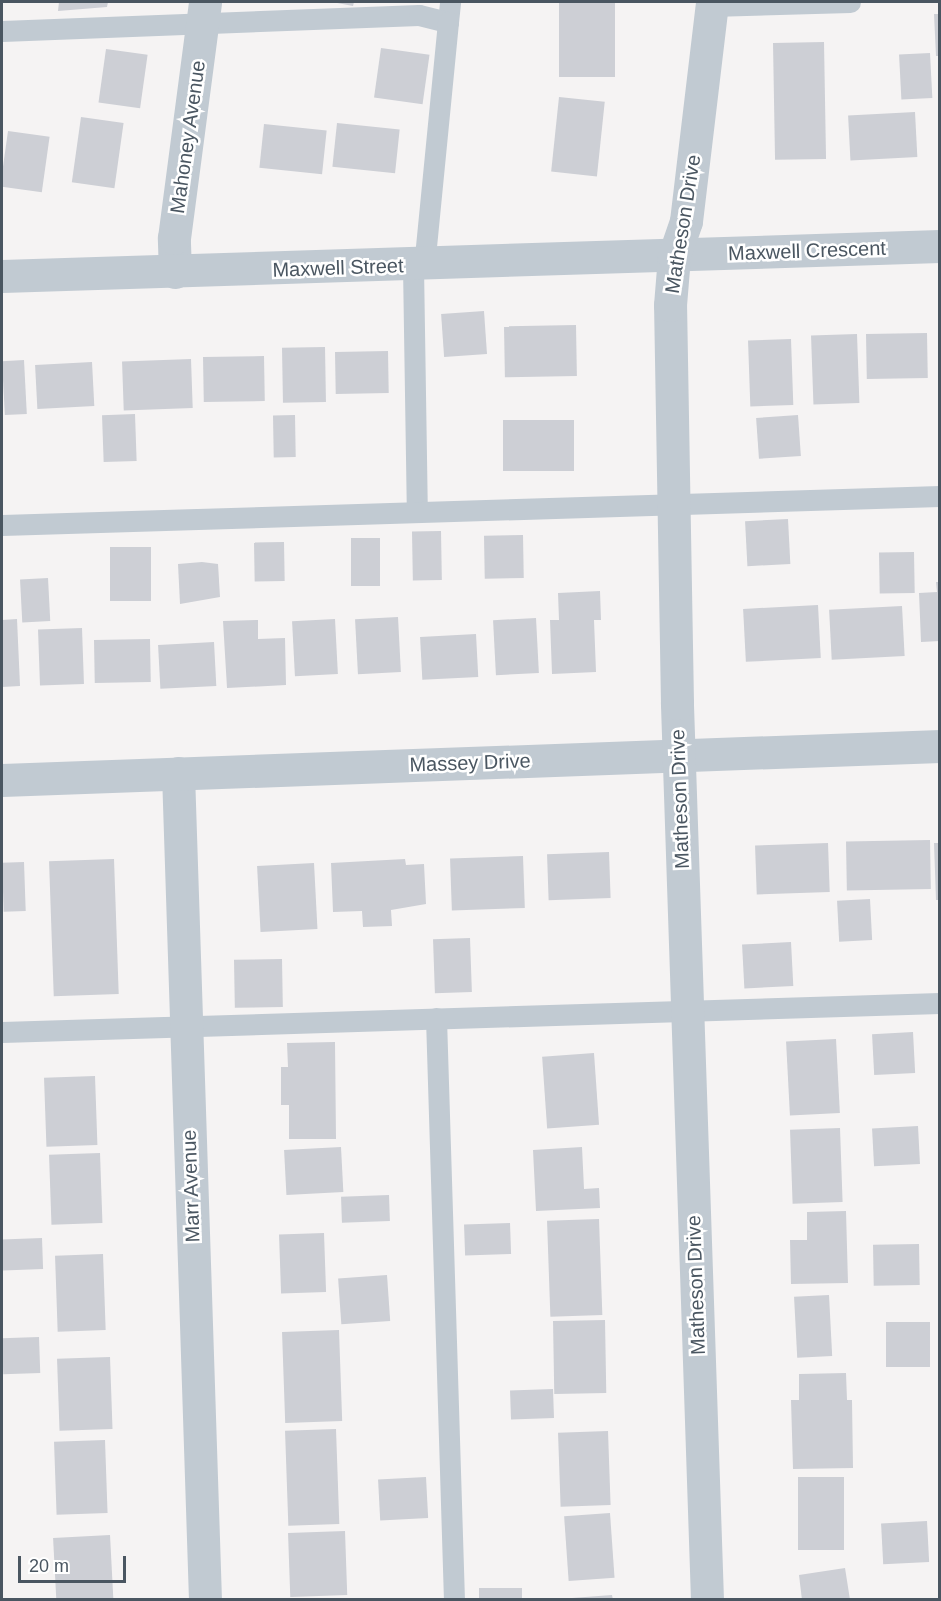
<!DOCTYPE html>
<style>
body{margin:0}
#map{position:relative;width:941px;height:1601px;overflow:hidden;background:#f5f3f3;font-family:Helvetica,sans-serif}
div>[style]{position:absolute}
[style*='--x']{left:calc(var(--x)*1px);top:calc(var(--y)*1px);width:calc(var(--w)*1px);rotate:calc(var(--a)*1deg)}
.building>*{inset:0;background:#cdcfd5;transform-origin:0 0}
.lane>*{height:21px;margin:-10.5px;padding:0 10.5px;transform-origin:10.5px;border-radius:10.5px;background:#c1cad2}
.street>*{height:33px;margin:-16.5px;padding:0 16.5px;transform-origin:16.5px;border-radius:16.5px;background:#c1cad2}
span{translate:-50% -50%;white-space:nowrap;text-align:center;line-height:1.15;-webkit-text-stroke:5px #fff;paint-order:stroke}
.street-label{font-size:20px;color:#4a5661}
.frame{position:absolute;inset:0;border:3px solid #4a5661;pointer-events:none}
.scale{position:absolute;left:18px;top:1556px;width:108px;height:27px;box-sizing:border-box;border:3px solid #4a5661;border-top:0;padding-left:8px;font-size:18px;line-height:21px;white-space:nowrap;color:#4a5661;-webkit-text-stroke:4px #fff;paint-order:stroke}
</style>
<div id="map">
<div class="building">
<div style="clip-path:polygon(59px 2px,108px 2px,107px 7px,58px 11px)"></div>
<div style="clip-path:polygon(332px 2px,354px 2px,353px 6px)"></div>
<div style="left:559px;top:2px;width:56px;height:75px"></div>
<div style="clip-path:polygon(934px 14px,940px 14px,940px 56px,936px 56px)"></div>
<div style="left:824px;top:42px;width:117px;height:51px;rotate:89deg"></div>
<div style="left:381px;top:48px;width:49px;height:50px;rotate:8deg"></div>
<div style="left:106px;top:49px;width:42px;height:54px;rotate:8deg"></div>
<div style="left:930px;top:53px;width:45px;height:31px;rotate:87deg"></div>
<div style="left:559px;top:97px;width:46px;height:75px;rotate:6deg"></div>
<div style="left:915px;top:112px;width:45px;height:67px;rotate:87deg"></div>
<div style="left:81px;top:117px;width:43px;height:66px;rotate:8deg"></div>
<div style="left:337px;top:123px;width:63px;height:44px;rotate:6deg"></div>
<div style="left:264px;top:124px;width:63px;height:44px;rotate:6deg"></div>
<div style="left:8px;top:131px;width:42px;height:56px;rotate:8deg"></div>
<div style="left:484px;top:311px;width:43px;height:43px;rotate:86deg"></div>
<div style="left:576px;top:325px;width:51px;height:72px;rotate:89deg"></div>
<div style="left:927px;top:333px;width:45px;height:61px;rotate:89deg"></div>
<div style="left:857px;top:334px;width:69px;height:46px;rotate:88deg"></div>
<div style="left:791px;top:339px;width:66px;height:43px;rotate:88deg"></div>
<div style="left:325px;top:347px;width:55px;height:43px;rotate:89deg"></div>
<div style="left:388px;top:351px;width:42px;height:53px;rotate:89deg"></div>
<div style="left:264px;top:356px;width:45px;height:61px;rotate:89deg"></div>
<div style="left:191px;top:359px;width:49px;height:69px;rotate:88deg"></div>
<div style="left:24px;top:360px;width:54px;height:22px;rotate:87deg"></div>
<div style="left:92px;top:362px;width:44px;height:57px;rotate:87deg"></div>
<div style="left:135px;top:414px;width:47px;height:33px;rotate:88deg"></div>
<div style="left:295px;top:415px;width:42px;height:22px;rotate:89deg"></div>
<div style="left:798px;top:415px;width:41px;height:42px;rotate:86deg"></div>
<div style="left:574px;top:420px;width:51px;height:71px;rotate:90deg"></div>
<div style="left:788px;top:519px;width:45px;height:43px;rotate:87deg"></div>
<div style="left:441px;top:531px;width:49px;height:29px;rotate:89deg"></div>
<div style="left:523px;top:535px;width:43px;height:39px;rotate:89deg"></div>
<div style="left:351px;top:538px;width:29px;height:48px"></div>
<div style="left:284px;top:542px;width:39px;height:30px;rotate:89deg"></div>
<div style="left:110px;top:547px;width:41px;height:54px"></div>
<div style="left:914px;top:552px;width:41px;height:35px;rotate:89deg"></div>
<div style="clip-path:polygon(202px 562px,218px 564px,220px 597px,180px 604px,178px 564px)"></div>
<div style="left:48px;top:578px;width:43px;height:28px;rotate:87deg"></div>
<div style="clip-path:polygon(936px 582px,940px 582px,940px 641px,921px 642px,919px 593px,937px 592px)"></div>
<div style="clip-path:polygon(600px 591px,601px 620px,594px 620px,596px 672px,552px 674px,550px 620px,559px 620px,558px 593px)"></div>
<div style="left:818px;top:605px;width:53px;height:75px;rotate:87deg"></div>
<div style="left:902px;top:606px;width:50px;height:73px;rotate:87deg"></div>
<div style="left:398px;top:617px;width:55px;height:43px;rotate:87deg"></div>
<div style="left:536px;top:618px;width:55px;height:43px;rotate:87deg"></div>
<div style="clip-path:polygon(17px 619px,20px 686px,2px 687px,2px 620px)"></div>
<div style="left:335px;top:619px;width:55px;height:43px;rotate:87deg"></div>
<div style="clip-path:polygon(258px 620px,258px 639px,285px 638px,286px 685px,227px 688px,223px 621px)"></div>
<div style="left:82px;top:628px;width:56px;height:44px;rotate:88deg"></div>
<div style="left:476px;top:634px;width:43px;height:56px;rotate:87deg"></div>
<div style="left:150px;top:639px;width:43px;height:56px;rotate:89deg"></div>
<div style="left:214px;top:642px;width:44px;height:56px;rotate:87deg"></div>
<div style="left:930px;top:840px;width:49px;height:84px;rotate:89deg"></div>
<div style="left:828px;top:843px;width:49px;height:73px;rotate:88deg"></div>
<div style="clip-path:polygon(934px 843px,940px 843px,940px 900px,936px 900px)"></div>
<div style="left:609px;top:852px;width:46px;height:62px;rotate:88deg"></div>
<div style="left:523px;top:856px;width:52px;height:73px;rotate:88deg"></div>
<div style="left:114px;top:859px;width:135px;height:65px;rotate:88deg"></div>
<div style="clip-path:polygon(405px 859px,406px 865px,424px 864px,426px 904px,391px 910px,392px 926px,363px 927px,362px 911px,333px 912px,331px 863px)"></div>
<div style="left:24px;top:862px;width:49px;height:22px;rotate:88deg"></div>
<div style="left:314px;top:863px;width:66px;height:57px;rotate:87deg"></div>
<div style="left:870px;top:899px;width:41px;height:33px;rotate:87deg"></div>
<div style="left:470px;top:938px;width:54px;height:37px;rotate:88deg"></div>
<div style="left:791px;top:942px;width:44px;height:49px;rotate:87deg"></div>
<div style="left:282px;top:959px;width:48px;height:48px;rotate:89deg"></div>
<div style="left:913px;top:1032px;width:41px;height:41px;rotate:87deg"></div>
<div style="left:836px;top:1039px;width:74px;height:50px;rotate:87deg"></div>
<div style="clip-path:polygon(335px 1042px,336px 1139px,289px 1139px,289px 1105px,281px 1105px,281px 1067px,288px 1067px,287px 1043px)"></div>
<div style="left:594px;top:1053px;width:72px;height:52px;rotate:86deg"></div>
<div style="left:95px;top:1076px;width:69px;height:51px;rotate:88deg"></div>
<div style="left:918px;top:1126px;width:38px;height:46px;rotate:87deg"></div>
<div style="left:840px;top:1128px;width:74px;height:50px;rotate:88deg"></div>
<div style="left:341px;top:1147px;width:45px;height:57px;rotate:87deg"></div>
<div style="clip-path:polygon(582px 1147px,584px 1189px,599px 1188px,600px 1208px,536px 1211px,533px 1150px)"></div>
<div style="left:100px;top:1153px;width:70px;height:51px;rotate:88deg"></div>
<div style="left:389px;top:1195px;width:26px;height:48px;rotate:88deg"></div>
<div style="clip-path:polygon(846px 1211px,848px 1283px,791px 1284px,790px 1240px,807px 1240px,807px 1212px)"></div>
<div style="left:599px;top:1219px;width:96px;height:52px;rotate:88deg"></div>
<div style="left:510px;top:1223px;width:31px;height:46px;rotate:88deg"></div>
<div style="left:324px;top:1233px;width:59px;height:45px;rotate:88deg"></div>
<div style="left:42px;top:1238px;width:31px;height:40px;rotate:88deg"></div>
<div style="left:919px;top:1244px;width:41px;height:46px;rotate:89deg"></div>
<div style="left:103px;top:1254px;width:76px;height:48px;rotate:88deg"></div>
<div style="left:387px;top:1275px;width:46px;height:49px;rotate:86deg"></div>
<div style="left:829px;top:1295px;width:61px;height:35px;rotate:87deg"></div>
<div style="left:605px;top:1320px;width:73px;height:52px;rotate:89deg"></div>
<div style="left:886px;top:1322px;width:44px;height:45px"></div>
<div style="left:339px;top:1330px;width:91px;height:57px;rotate:88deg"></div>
<div style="left:39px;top:1337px;width:36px;height:37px;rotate:88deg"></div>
<div style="left:110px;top:1357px;width:72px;height:53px;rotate:88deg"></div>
<div style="clip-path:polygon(846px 1373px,847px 1400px,852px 1400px,853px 1468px,793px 1469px,791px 1400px,799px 1400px,799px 1374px)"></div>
<div style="left:553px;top:1389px;width:29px;height:43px;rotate:88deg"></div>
<div style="left:336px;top:1429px;width:95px;height:51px;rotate:88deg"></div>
<div style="left:608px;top:1431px;width:74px;height:50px;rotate:88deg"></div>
<div style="left:105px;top:1440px;width:73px;height:51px;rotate:88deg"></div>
<div style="left:426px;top:1477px;width:41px;height:48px;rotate:87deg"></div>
<div style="left:798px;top:1477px;width:46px;height:73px"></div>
<div style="left:610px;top:1513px;width:65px;height:46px;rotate:86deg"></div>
<div style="left:927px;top:1521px;width:41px;height:46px;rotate:87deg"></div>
<div style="left:345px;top:1531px;width:64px;height:57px;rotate:88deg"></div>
<div style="left:110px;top:1535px;width:65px;height:57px;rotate:87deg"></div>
<div style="clip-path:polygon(845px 1568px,850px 1600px,802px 1600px,799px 1575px)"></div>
<div style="left:522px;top:1588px;width:12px;height:43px;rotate:90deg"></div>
<div style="clip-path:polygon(612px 1595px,613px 1600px,572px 1600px,572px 1598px)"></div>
</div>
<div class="lane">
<div style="--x:711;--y:6;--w:139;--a:-1.6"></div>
<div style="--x:448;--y:22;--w:20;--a:-84"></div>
<div style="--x:2;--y:31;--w:417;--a:-2.2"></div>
<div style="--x:419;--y:15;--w:30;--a:14"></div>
<div style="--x:448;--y:22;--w:244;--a:95.6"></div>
<div style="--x:413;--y:266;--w:246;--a:89.1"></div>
<div style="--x:2;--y:525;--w:938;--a:-1.77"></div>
<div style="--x:436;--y:1018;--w:582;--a:88.23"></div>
<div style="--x:2;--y:1032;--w:938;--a:-1.77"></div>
</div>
<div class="street">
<div style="--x:175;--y:272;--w:34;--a:-92"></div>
<div style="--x:174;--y:238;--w:238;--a:-82.5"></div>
<div style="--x:2;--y:276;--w:938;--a:-1.83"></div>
<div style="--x:178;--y:773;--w:827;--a:88.13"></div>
<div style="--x:2;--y:780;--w:939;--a:-2.08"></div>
<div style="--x:707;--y:1600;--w:898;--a:-91.92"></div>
<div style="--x:677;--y:703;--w:398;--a:-91"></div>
<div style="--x:670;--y:305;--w:49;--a:-85.3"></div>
<div style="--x:674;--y:256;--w:37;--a:-71"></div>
<div style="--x:686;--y:221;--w:221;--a:-83.2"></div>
</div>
<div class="street-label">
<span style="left:188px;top:137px;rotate:-82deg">Mahoney Avenue</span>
<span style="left:683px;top:224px;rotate:-81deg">Matheson Drive</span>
<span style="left:807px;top:251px;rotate:-2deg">Maxwell Crescent</span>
<span style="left:338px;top:268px;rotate:-2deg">Maxwell Street</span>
<span style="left:470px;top:763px;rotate:-2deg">Massey Drive</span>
<span style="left:680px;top:799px;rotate:-92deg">Matheson Drive</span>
<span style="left:191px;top:1186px;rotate:-92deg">Marr Avenue</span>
<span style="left:696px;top:1285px;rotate:-92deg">Matheson Drive</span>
</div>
<div class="frame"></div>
<div class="scale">20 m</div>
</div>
